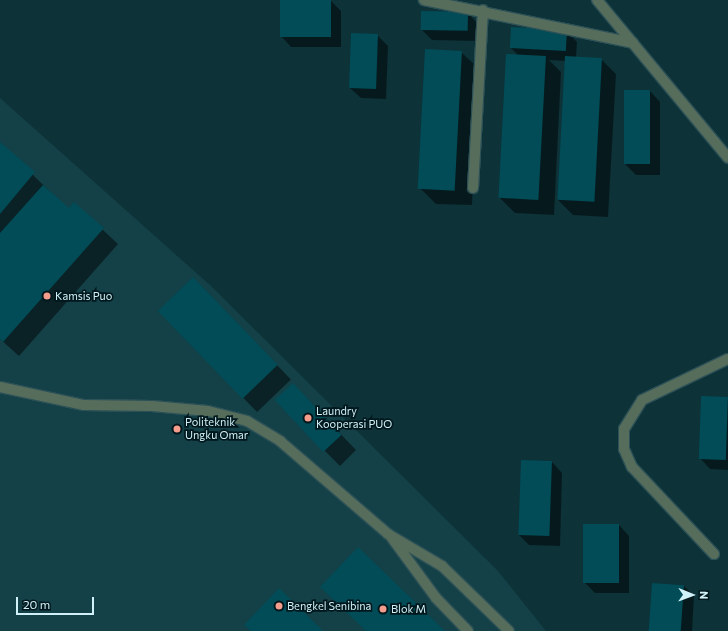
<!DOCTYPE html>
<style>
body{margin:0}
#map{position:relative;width:728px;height:631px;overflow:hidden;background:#0d3238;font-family:Commissioner,sans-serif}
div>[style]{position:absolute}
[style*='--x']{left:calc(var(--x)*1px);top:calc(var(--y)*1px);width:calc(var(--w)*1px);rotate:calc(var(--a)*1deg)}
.built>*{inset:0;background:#144047}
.shadow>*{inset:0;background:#0007;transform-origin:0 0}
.building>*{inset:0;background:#014c57;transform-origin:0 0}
.roads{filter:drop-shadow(1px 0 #2c5157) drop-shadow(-1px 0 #2c5157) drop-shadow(0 1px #2c5157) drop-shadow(0 -1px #2c5157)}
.minor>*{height:10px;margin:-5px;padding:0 5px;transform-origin:5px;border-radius:5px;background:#576d5c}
.dots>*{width:11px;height:11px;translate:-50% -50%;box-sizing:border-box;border:2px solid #00181d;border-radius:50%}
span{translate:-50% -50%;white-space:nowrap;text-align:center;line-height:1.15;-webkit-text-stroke:3.5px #00181d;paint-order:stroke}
.poi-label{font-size:11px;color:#d0f1f7}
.left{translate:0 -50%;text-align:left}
.north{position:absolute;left:672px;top:575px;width:40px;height:40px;-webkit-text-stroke:3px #00181d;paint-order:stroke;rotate:91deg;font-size:11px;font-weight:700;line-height:16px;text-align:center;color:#d0f1f7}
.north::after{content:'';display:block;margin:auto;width:14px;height:18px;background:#d0f1f7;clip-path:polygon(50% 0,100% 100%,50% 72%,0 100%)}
.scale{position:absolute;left:16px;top:597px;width:78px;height:18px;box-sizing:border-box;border:2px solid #d0f1f7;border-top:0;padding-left:5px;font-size:12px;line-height:14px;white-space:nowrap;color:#d0f1f7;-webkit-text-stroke:3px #00181d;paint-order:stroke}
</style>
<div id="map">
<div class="built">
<div style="clip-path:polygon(0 98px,211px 286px,498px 571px,546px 631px,0 631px)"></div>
</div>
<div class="shadow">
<div style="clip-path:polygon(330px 0,341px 11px,341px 47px,291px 47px,281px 36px)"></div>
<div style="clip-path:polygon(468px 13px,478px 24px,478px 41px,432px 40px,422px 30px)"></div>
<div style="clip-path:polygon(566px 31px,577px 42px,576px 57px,601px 59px,616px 74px,608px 217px,573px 215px,558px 200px,566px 61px,549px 60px,561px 72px,554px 215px,515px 213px,500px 198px,518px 55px,511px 48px)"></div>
<div style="clip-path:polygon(377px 35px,388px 46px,386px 99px,361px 98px,350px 88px)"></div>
<div style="clip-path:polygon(461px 52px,477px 67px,472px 205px,436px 204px,421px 189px)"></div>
<div style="clip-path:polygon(650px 91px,660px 102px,660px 175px,636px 175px,625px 164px)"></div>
<div style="clip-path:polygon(0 143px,69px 210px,74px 203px,118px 244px,19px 356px,0 339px)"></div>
<div style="left:193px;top:278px;width:141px;height:47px;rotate:46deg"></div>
<div style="clip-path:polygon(728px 398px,728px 470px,710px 469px,700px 458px)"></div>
<div style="clip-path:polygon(308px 400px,356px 450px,340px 466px,325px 451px)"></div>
<div style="clip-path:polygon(552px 462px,562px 473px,560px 546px,529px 545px,519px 535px)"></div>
<div style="clip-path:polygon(619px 525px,629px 536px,629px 593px,595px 593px,584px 582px)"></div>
<div style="clip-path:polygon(684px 586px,694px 596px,692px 631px,649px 631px)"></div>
</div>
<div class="building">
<div style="left:280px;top:0;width:51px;height:37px"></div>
<div style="left:421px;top:11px;width:47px;height:19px;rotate:1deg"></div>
<div style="left:511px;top:27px;width:56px;height:21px;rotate:3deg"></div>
<div style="left:351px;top:33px;width:27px;height:55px;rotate:2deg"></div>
<div style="left:425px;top:49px;width:37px;height:140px;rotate:3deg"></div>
<div style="left:506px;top:54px;width:40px;height:144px;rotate:3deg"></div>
<div style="left:565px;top:56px;width:37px;height:144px;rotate:3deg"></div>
<div style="left:624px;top:90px;width:26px;height:74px"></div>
<div style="clip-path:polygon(0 142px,35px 172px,0 214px)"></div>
<div style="clip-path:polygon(43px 185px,69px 208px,74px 202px,104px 228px,3px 342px,0 339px,0 233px)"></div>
<div style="left:193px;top:277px;width:122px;height:49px;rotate:46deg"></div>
<div style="left:293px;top:383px;width:71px;height:25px;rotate:47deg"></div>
<div style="left:701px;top:396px;width:27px;height:63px;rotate:2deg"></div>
<div style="left:521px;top:460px;width:31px;height:75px;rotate:2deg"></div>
<div style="left:583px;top:524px;width:36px;height:59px"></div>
<div style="clip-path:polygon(358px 547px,445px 631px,366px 631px,320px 587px)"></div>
<div style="left:652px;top:583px;width:32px;height:48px;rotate:4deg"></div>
<div style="clip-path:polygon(279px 588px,323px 631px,251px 631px,244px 625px)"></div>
</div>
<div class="roads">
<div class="minor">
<div style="--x:424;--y:0;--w:213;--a:11.6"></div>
<div style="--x:597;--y:0;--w:205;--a:50.3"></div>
<div style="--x:473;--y:188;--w:178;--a:-86.8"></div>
<div style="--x:0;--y:387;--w:86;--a:12.1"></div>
<div style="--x:84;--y:405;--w:68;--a:0.8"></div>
<div style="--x:152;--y:406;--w:56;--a:5.1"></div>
<div style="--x:208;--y:411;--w:40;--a:14.4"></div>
<div style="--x:247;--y:421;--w:39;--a:31"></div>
<div style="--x:280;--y:441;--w:143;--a:40.7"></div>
<div style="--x:388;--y:534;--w:63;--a:30.7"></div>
<div style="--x:442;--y:566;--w:93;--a:44.1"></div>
<div style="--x:392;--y:538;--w:74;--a:53.7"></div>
<div style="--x:436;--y:598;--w:46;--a:45.9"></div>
<div style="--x:714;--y:554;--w:120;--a:-133.3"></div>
<div style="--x:632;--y:467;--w:20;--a:-114"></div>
<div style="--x:624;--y:449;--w:20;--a:-90"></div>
<div style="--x:624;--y:429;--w:34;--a:-58"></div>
<div style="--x:642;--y:400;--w:95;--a:-25.5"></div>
</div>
</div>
<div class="dots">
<div style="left:47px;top:296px;background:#f49d8c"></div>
<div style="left:308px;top:418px;background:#f49d8c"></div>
<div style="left:177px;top:429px;background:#f49d8c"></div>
<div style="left:279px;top:606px;background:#f49d8c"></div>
<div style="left:383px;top:609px;background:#f49d8c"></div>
</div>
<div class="poi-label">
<span class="left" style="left:55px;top:296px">Kamsis Puo</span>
<span class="left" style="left:316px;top:418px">Laundry<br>Kooperasi PUO</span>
<span class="left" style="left:185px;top:429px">Politeknik<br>Ungku Omar</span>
<span class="left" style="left:287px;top:606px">Bengkel Senibina</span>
<span class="left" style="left:391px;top:609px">Blok M</span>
</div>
<div class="north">N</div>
<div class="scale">20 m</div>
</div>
